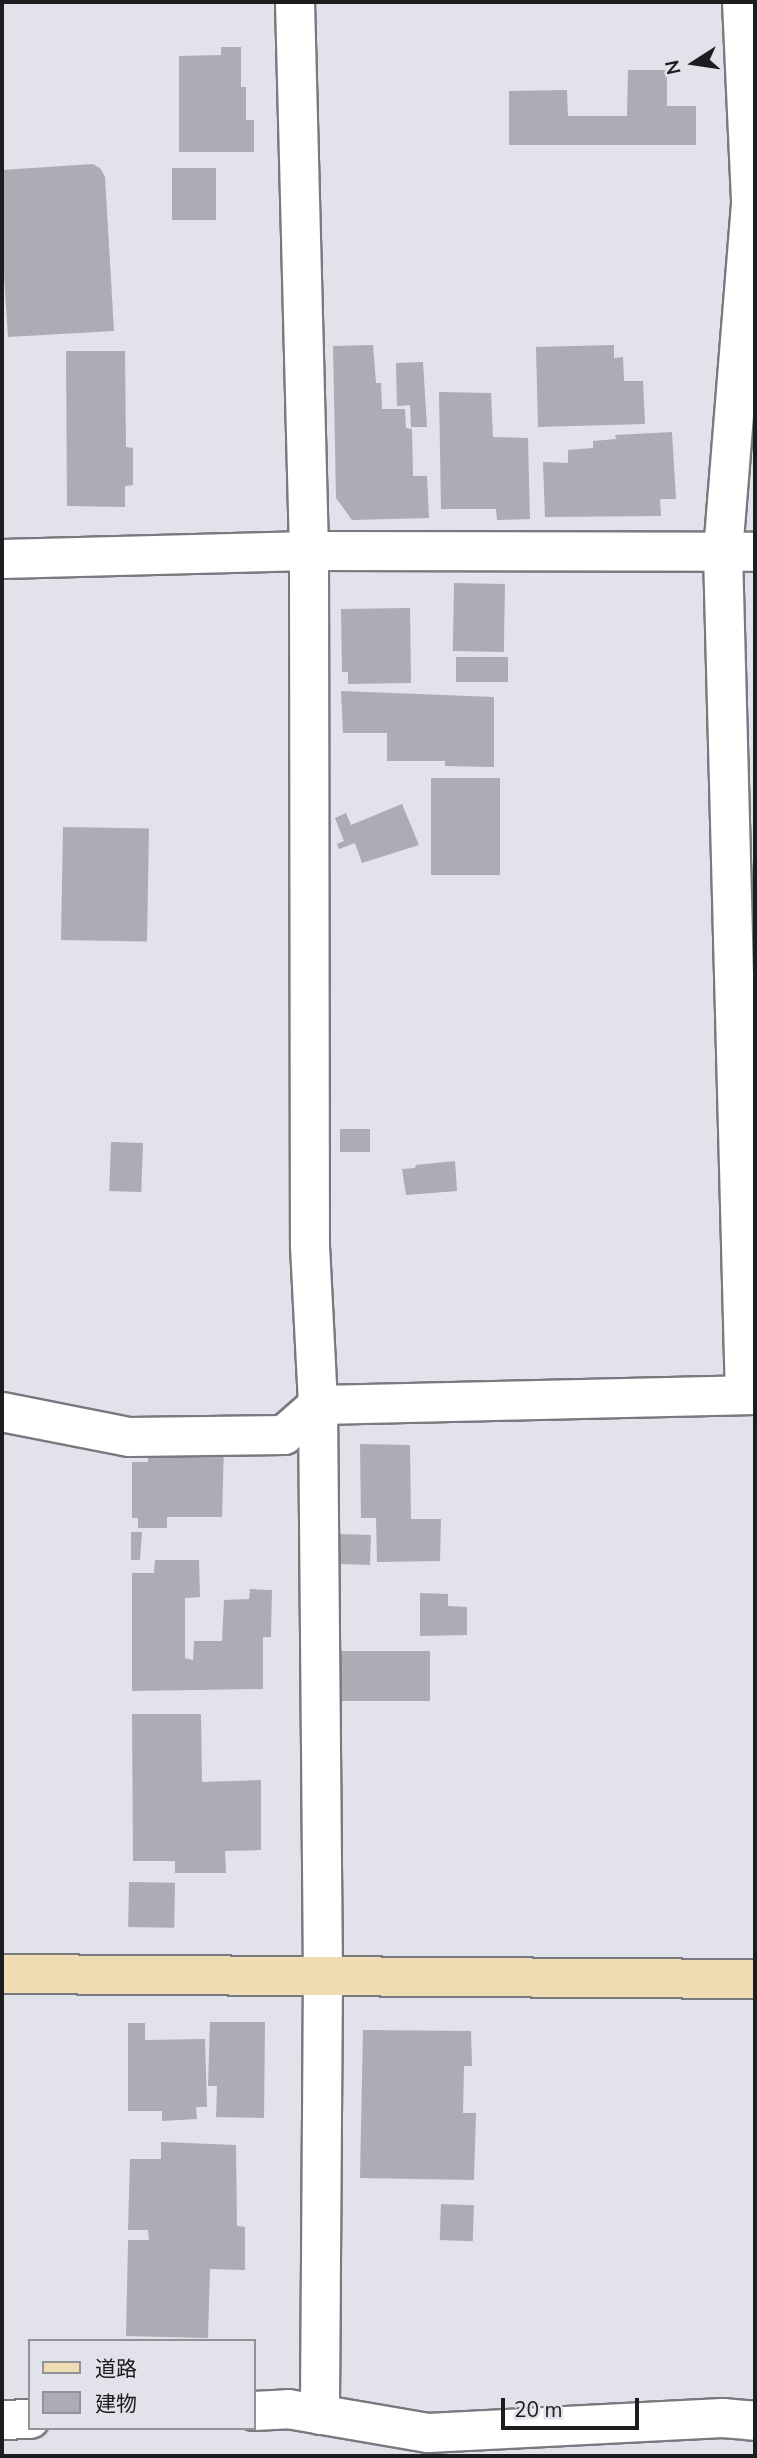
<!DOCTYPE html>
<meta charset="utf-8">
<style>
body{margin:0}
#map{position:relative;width:757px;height:2458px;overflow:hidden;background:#e1e2ea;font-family:"Nunito Sans","Noto Sans JP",sans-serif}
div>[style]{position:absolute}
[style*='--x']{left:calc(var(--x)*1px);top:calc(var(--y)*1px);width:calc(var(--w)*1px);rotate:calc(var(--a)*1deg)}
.building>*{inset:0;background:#adabb3;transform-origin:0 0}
.roads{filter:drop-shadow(2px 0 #797980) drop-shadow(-2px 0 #797980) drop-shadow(0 2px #797980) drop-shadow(0 -2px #797980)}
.street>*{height:38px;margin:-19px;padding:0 19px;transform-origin:19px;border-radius:19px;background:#fff}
.secondary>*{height:38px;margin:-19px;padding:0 19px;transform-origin:19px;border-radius:19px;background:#f0dcb3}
span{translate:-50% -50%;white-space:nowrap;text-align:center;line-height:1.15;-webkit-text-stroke:6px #e1e2ea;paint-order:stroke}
.frame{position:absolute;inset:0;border:4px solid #1c1d1f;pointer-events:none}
.legend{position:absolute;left:28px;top:2339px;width:228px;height:91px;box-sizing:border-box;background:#e1e2ea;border:2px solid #929399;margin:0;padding:9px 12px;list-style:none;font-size:21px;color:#1c1d1f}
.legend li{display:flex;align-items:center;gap:14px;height:35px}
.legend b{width:35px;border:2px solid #929399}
.north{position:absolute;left:659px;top:28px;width:70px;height:70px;-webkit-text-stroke:5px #e1e2ea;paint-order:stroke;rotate:258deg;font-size:19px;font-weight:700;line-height:28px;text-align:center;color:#1c1d1f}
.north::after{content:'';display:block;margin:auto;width:24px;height:32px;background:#1c1d1f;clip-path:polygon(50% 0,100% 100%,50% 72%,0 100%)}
.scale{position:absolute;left:501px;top:2398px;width:138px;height:32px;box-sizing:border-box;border:4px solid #1c1d1f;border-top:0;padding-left:9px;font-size:21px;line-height:24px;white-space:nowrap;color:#1c1d1f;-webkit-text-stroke:5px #e1e2ea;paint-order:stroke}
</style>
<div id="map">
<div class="building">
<div style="clip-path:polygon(221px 47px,241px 47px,241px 87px,246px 87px,246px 120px,254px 120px,254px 152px,179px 152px,179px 56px,221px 55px)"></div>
<div style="clip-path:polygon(628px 70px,667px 70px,667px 106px,696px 106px,696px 145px,509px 145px,509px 91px,567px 90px,568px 116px,627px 116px)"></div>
<div style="clip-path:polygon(93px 164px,101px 169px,105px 177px,114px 331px,8px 337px,2px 243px,2px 170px)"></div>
<div style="left:172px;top:168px;width:44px;height:52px"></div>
<div style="clip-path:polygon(373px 345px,376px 383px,381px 383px,382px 409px,405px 409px,406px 428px,412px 429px,413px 476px,427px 476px,429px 518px,352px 520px,336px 498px,333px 346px)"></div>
<div style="clip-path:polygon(614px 345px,614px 358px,623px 357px,624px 381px,643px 381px,645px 424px,538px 427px,536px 347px)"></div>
<div style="clip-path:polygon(66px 351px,125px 351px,126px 447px,133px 448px,133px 485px,125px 486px,125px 507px,67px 506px)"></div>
<div style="clip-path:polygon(423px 362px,427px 427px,411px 427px,410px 405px,397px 406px,396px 363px)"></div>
<div style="clip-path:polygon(439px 392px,491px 393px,493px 437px,528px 438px,530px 519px,497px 520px,496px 509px,441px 509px)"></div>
<div style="clip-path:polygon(672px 432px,676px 499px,660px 499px,661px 516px,545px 517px,543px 462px,568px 463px,568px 450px,593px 448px,593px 441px,616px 439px,615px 435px)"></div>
<div style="left:454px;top:583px;width:51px;height:68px;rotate:1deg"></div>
<div style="clip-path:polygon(410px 608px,411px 683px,348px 684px,348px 672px,342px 672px,341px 609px)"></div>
<div style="left:456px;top:657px;width:52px;height:25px"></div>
<div style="clip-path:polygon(341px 691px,494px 697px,494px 767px,445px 766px,445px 761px,387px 761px,387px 733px,343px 733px)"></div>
<div style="left:431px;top:778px;width:69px;height:97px"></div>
<div style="clip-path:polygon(402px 804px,419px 845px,362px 863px,355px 843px,339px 849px,337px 844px,344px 841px,335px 818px,346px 813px,351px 825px)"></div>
<div style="left:63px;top:827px;width:86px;height:113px;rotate:1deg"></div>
<div style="left:340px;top:1129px;width:30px;height:23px"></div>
<div style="left:111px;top:1142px;width:32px;height:49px;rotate:2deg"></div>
<div style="clip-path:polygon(455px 1161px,457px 1191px,406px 1195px,402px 1169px,415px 1168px,416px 1165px)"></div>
<div style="clip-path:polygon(360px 1444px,410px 1445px,411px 1519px,441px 1519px,440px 1561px,377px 1562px,376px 1518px,361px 1518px)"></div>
<div style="clip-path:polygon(148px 1445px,224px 1446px,222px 1517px,167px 1517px,167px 1528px,138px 1528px,138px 1518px,132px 1518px,132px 1462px,148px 1462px)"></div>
<div style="clip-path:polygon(131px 1532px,142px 1532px,140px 1560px,131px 1560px)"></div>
<div style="left:340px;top:1534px;width:31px;height:30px;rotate:2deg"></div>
<div style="clip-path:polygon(155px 1560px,199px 1560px,200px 1597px,185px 1598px,185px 1658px,193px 1660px,194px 1641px,222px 1641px,224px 1600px,249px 1599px,250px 1589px,272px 1590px,271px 1637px,263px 1637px,263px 1689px,132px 1691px,132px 1573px,154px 1573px)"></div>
<div style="clip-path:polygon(420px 1593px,448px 1594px,448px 1606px,467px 1607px,467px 1635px,420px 1636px)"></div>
<div style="left:430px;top:1651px;width:50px;height:91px;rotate:90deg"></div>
<div style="clip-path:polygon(132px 1714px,201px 1714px,202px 1782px,261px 1780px,261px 1850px,225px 1851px,226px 1873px,175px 1873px,175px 1861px,133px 1861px)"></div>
<div style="left:129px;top:1882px;width:46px;height:45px;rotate:1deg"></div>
<div style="clip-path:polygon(210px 2022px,265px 2022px,264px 2118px,216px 2117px,217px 2086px,208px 2086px)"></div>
<div style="clip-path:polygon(128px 2023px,145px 2023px,145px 2040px,205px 2039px,207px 2107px,196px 2107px,197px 2119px,162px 2121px,162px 2111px,128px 2111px)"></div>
<div style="clip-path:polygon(363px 2030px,471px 2031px,472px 2066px,464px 2066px,463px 2113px,476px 2113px,474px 2180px,360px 2178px)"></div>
<div style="clip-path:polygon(161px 2142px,236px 2145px,237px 2226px,245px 2227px,245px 2270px,210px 2269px,208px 2338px,126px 2336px,128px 2240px,149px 2240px,148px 2230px,128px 2230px,130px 2159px,161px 2159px)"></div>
<div style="left:441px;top:2204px;width:33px;height:36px;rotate:2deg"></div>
</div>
<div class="roads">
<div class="street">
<div style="--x:295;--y:2;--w:549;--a:88.54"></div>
<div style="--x:309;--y:551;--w:695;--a:89.92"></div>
<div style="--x:310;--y:1246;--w:159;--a:87.1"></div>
<div style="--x:318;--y:1405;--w:569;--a:89.5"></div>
<div style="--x:323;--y:1974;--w:441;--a:90.4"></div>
<div style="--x:742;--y:2;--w:202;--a:87.4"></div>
<div style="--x:751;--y:204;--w:349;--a:94.6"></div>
<div style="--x:723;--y:552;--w:843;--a:88.51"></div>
<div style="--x:2;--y:559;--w:307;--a:-1.5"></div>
<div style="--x:309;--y:551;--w:446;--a:0.1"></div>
<div style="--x:2;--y:1412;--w:130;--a:11.1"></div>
<div style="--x:130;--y:1437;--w:154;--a:-0.7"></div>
<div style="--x:284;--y:1435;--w:45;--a:-41.4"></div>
<div style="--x:318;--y:1405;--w:437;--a:-1.3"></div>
<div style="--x:254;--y:2411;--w:34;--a:-3"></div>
<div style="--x:288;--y:2409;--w:142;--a:9.7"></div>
<div style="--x:428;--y:2433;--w:295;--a:-2.9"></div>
<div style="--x:723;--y:2418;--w:32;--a:5"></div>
<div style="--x:2;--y:2420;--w:28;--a:-2"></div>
</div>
<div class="secondary">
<div style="--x:2;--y:1974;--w:753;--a:0.38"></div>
</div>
</div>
<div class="frame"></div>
<ul class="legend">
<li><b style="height:9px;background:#f0dcb3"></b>道路</li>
<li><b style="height:19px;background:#adabb3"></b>建物</li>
</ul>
<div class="north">N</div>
<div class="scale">20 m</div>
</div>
